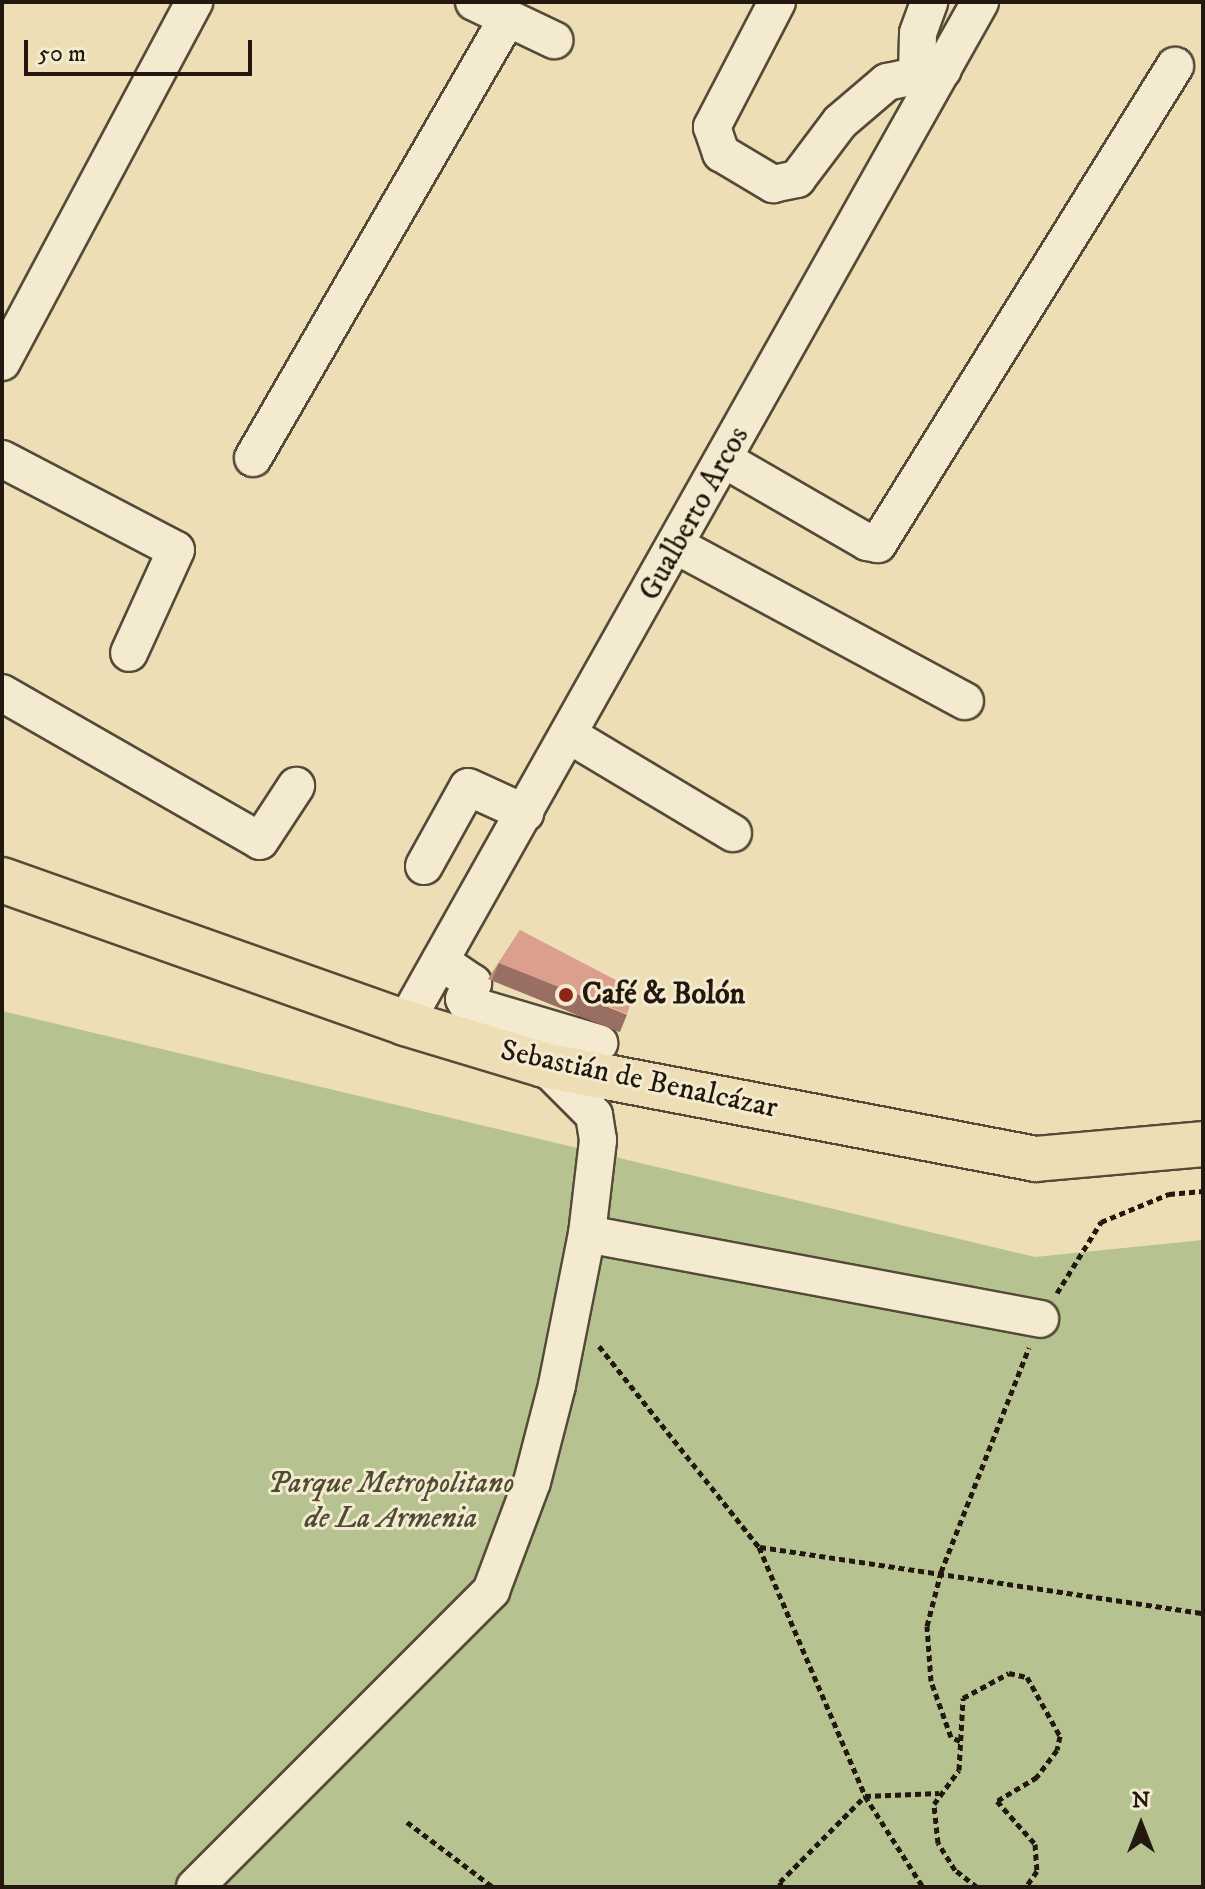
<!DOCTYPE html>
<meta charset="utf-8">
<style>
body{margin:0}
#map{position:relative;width:1205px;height:1889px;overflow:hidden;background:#eedeb5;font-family:"IM FELL DW Pica",serif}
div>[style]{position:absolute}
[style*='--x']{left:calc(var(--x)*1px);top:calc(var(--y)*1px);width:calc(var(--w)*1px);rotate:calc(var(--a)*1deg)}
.green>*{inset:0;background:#b6c28f}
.path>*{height:5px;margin-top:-2.5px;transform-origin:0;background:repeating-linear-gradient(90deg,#22180f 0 6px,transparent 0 10px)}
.roads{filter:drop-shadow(2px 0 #554a38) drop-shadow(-2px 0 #554a38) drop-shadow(0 2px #554a38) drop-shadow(0 -2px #554a38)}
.minor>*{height:36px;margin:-18px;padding:0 18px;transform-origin:18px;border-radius:18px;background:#f4eacf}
.major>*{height:44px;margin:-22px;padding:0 22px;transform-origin:22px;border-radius:22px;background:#eedeb5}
.wall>*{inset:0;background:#bd897a}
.shaded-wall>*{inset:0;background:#9a6f63;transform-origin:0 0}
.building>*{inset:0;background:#dc9f8e}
.dots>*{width:22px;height:22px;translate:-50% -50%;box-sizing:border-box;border:4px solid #f4eacf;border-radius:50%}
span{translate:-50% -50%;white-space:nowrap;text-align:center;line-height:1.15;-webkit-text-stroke:6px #f4eacf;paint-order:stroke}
.street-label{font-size:30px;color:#22180f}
.poi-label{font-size:30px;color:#22180f;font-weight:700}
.left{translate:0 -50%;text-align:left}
.park-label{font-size:30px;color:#4e4b35;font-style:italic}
.frame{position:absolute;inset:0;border:4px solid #22180f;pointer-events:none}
.north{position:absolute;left:1101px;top:1785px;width:80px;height:80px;-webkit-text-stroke:6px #f4eacf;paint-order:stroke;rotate:0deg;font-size:22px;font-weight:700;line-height:32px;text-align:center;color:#22180f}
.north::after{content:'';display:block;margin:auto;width:28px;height:36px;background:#22180f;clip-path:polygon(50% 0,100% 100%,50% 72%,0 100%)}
.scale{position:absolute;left:24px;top:40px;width:228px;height:36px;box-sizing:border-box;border:4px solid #22180f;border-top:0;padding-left:10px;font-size:24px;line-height:28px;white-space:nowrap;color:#22180f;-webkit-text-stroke:6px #f4eacf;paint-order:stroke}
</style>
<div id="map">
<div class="green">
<div style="clip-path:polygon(2px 1011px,1035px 1257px,1203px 1240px,1203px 1887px,2px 1887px)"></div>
</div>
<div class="path">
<div style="--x:1057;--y:1293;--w:84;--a:-58.2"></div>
<div style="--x:1101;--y:1222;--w:74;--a:-22.4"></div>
<div style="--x:1169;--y:1194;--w:34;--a:-5"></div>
<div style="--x:599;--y:1346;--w:257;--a:51.5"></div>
<div style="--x:759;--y:1547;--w:271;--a:66.9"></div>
<div style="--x:865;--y:1796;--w:108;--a:57.5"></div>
<div style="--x:760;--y:1547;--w:448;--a:8.5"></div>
<div style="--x:960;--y:1741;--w:10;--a:-156"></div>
<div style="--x:951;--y:1737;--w:59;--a:-109.7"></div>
<div style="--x:931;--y:1681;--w:55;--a:-94.2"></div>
<div style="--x:927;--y:1626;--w:56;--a:-75.5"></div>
<div style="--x:941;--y:1572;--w:241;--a:-68.6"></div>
<div style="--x:407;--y:1822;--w:108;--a:37.1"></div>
<div style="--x:781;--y:1887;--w:5;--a:-101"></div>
<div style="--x:780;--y:1882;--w:121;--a:-45.3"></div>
<div style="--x:865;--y:1796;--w:74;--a:-2.3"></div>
<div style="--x:977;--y:1887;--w:28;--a:-142"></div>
<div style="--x:955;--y:1870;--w:32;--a:-122"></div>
<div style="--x:938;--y:1843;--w:39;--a:-96"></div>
<div style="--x:934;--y:1804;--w:42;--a:-53.7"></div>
<div style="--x:959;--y:1770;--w:72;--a:-86.8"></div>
<div style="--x:963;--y:1698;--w:52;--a:-28.5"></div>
<div style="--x:1009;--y:1673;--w:18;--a:13"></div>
<div style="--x:1027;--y:1677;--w:68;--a:60.8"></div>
<div style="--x:1060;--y:1736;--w:14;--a:102"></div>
<div style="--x:1057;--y:1750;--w:34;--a:127"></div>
<div style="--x:1037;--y:1777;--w:47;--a:149"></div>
<div style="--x:997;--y:1801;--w:57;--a:48.5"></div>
<div style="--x:1035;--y:1844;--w:27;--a:86"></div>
<div style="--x:1037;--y:1871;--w:19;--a:125"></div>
</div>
<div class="roads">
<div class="minor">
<div style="--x:474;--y:2;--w:89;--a:25.4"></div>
<div style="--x:777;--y:2;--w:141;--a:117.5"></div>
<div style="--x:712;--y:127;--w:28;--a:71"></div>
<div style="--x:721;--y:153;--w:61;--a:30.8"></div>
<div style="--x:773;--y:184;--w:25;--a:-12"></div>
<div style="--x:797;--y:179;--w:71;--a:-53"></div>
<div style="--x:840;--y:122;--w:62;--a:-40.4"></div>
<div style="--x:887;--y:82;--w:57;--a:-12.1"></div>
<div style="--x:917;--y:75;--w:42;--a:-88.6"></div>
<div style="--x:918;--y:33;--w:33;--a:-70"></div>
<div style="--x:2;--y:362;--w:408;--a:-61.9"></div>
<div style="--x:253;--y:458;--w:507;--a:-59.95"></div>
<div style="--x:2;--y:459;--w:196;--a:27.6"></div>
<div style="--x:176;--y:550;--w:113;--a:114.5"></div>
<div style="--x:725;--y:460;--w:164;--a:30"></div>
<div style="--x:867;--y:542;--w:11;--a:10"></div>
<div style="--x:878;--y:544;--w:563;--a:-58.15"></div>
<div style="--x:677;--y:546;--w:327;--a:28.3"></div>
<div style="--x:2;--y:693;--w:297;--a:29.8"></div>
<div style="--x:260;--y:841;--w:66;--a:-56.8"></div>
<div style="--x:569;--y:735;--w:191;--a:30.9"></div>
<div style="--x:424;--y:866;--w:90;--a:-60.9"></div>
<div style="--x:468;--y:787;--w:63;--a:24.5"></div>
<div style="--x:440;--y:961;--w:40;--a:34"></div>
<div style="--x:473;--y:983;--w:18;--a:119"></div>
<div style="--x:464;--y:999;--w:6;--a:59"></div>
<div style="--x:467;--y:1004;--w:138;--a:16.5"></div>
<div style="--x:405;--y:1023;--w:1172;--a:-60.61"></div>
<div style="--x:587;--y:1234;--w:461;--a:10.6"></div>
<div style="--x:195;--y:1887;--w:419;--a:-45"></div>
<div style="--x:491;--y:1591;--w:116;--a:-69.4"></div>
<div style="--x:532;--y:1482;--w:100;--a:-75.5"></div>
<div style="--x:557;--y:1385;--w:154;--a:-78.8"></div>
<div style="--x:587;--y:1234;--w:95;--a:-83.3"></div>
<div style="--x:598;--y:1140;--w:25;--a:-99"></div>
<div style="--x:594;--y:1115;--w:71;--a:-135"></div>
</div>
<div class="major">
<div style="--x:2;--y:880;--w:428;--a:19.5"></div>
<div style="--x:405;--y:1023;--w:145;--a:16.8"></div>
<div style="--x:544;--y:1065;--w:501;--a:10.82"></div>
<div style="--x:1036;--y:1159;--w:168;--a:-5.1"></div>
</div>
</div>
<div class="wall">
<div style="clip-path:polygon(520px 930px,616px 1030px,488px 979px)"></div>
</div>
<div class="shaded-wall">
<div style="left:499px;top:963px;width:138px;height:19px;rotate:22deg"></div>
</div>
<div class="building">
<div style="clip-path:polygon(520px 930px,635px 990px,627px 1014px,499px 963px)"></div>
</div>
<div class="dots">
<div style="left:566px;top:995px;background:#8f2418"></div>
</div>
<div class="street-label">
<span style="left:695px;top:514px;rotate:-61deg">Gualberto Arcos</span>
<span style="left:639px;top:1080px;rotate:12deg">Sebastián de Benalcázar</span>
</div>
<div class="poi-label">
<span class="left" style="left:582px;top:995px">Café &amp; Bolón</span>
</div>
<div class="park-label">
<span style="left:391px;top:1501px">Parque Metropolitano<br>de La Armenia</span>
</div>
<div class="frame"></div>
<div class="north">N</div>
<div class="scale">50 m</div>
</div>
